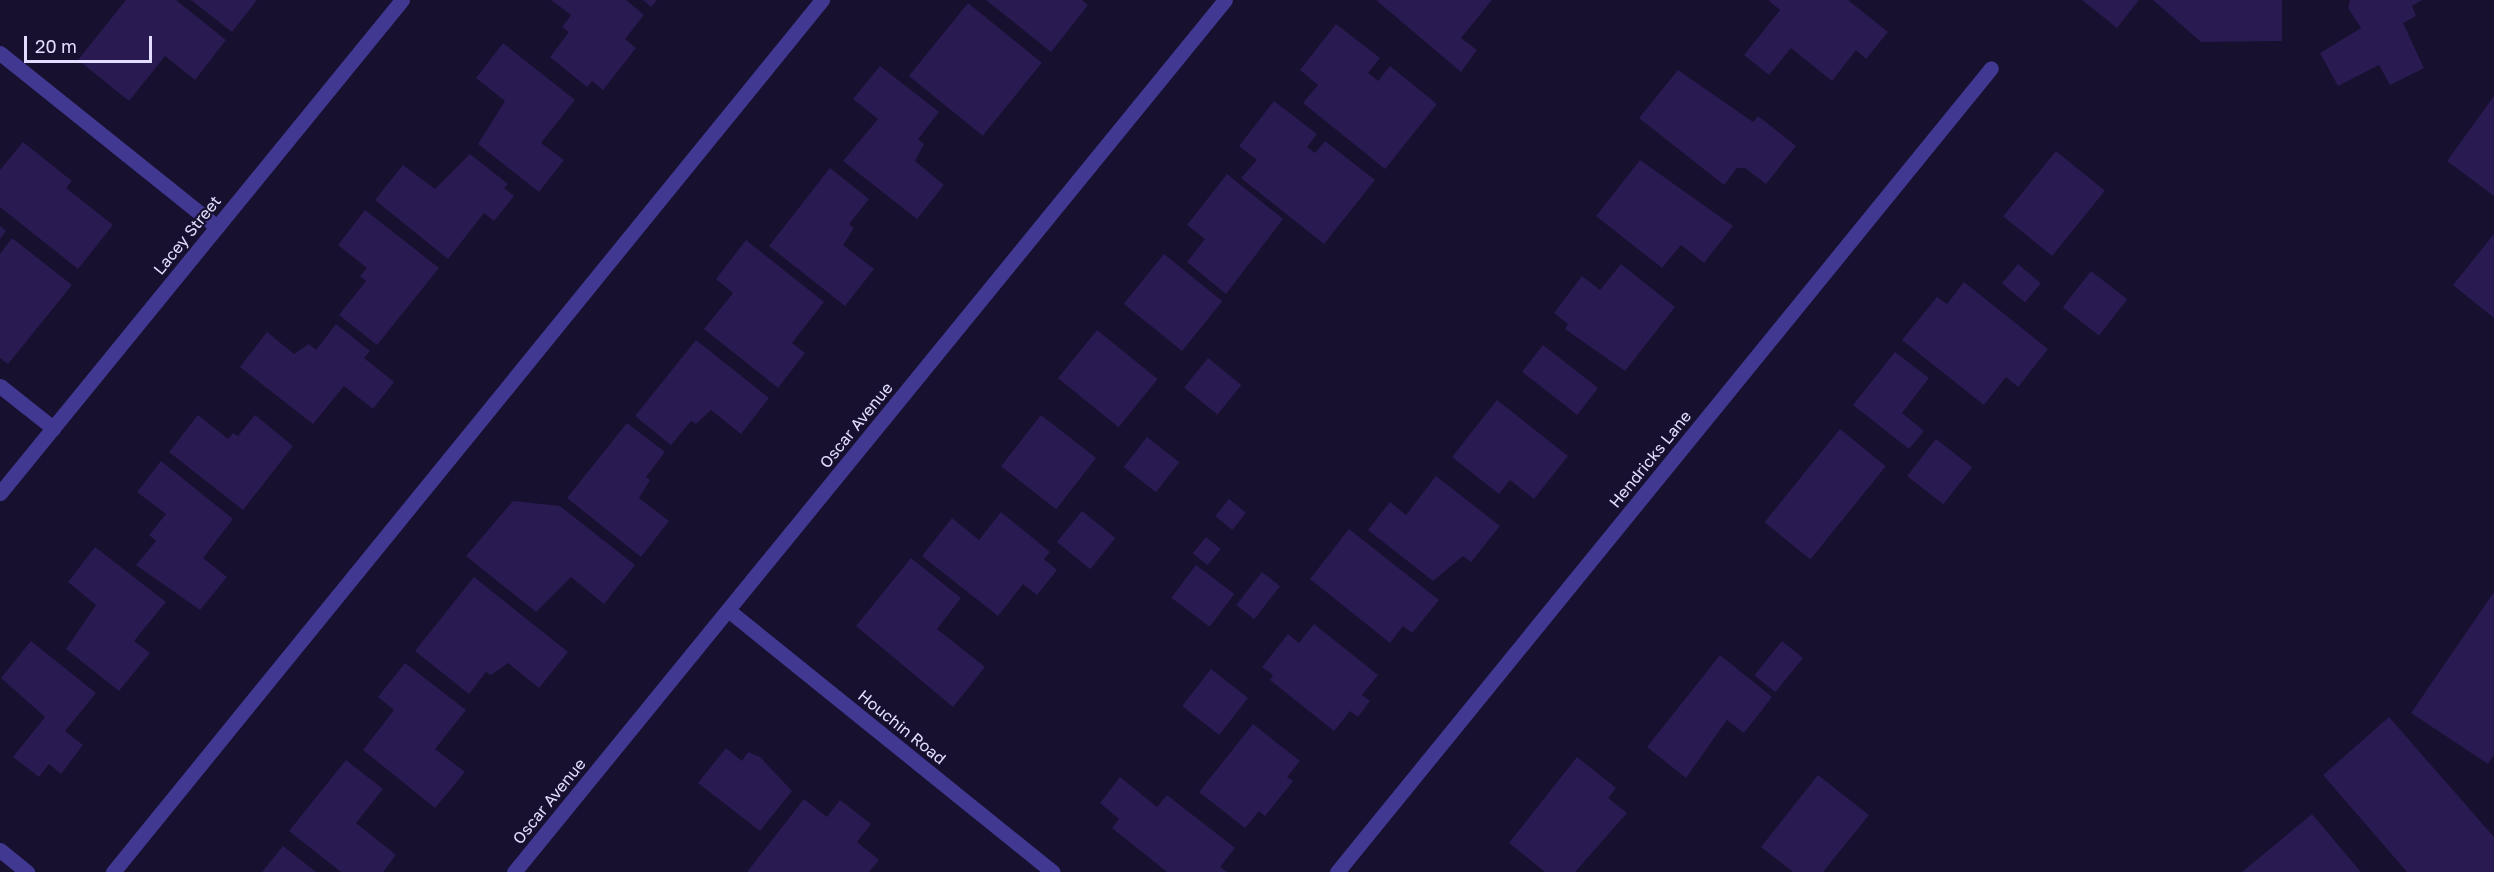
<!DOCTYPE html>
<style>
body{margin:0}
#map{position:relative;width:2494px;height:872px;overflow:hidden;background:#17102f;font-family:"Golos Text",sans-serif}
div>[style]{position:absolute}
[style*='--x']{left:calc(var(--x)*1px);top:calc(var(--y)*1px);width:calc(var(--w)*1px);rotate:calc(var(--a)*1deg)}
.building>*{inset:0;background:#291a51;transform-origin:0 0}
.minor>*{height:15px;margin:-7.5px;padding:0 7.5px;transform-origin:7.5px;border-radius:7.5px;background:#413891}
span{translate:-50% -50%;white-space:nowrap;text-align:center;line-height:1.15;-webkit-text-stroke:4.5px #17102f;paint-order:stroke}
.street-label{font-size:16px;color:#e3deff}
.scale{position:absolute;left:24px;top:36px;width:128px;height:27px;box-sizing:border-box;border:3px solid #e3deff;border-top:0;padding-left:8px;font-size:18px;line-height:21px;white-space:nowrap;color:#e3deff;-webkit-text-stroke:4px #17102f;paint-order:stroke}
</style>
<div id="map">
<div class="building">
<div style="clip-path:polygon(126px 0,176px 0,226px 40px,195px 80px,165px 56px,129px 101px,78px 60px)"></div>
<div style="clip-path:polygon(191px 0,257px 0,232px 32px)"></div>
<div style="clip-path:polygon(551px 0,626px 0,644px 15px,625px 39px,636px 48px,603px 90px,592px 81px,587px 87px,550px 57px,569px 32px,562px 27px,571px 15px)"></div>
<div style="clip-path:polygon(643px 0,657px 0,651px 7px)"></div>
<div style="clip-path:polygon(986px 0,1082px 0,1088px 5px,1051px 52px)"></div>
<div style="clip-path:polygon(1376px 0,1492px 0,1461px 38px,1477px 50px,1461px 72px)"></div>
<div style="clip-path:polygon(1768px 0,1848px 0,1888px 32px,1866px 59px,1856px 50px,1832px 81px,1791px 48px,1769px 75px,1744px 55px,1780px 10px)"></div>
<div style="clip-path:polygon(2082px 0,2139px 0,2117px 28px)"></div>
<div style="clip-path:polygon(2153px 0,2282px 0,2282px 41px,2201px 42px)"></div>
<div style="clip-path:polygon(2350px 0,2422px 0,2412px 6px,2416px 16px,2403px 23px,2424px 68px,2390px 85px,2379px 65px,2338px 86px,2320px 53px,2361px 28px,2348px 8px)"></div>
<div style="left:968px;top:3px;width:95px;height:94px;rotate:39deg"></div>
<div style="clip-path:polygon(1336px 24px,1380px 58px,1368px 73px,1378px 81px,1390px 66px,1437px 104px,1385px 169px,1303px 103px,1318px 85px,1300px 70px)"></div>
<div style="clip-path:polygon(503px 43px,575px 100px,541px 143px,564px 160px,539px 192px,478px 144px,505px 101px,476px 78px)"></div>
<div style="clip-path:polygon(880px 66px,939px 112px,918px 139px,924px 144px,915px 161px,944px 185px,917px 219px,843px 161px,878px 119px,853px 99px)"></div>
<div style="clip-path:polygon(1678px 70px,1753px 122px,1758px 116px,1796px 146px,1766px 184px,1745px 168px,1737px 168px,1724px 185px,1639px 118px)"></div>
<div style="clip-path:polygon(2494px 96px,2494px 196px,2447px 161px)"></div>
<div style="clip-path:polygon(1274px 101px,1317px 134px,1307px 147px,1315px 153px,1325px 141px,1375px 180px,1324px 244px,1241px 178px,1257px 160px,1239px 146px)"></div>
<div style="clip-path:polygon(23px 142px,72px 181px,66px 188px,113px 225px,78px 269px,0 207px,0 170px)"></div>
<div style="left:2056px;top:151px;width:63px;height:84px;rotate:39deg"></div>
<div style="clip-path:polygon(470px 154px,508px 184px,504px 188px,514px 196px,494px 221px,484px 213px,448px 259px,375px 200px,403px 165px,435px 189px)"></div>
<div style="clip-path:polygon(1640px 160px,1733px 226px,1704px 263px,1681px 245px,1662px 268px,1596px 216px)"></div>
<div style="clip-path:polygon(830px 168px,869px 199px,849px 224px,854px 228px,843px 245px,874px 269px,845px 306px,769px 246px)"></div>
<div style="clip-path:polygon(1227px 174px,1283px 219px,1226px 294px,1187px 262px,1205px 239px,1187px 225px)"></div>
<div style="clip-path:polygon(365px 210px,439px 268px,377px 345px,339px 315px,366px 281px,360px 276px,367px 268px,338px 245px)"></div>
<div style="clip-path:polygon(0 226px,6px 231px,0 239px)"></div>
<div style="clip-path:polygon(2494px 234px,2494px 318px,2453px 285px)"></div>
<div style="clip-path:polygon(12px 238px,72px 285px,8px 364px,0 358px,0 254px)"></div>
<div style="clip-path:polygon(746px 240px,824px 302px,792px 343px,805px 353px,778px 388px,704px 329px,733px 293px,716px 279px)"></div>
<div style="left:1164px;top:254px;width:75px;height:64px;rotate:39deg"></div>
<div style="clip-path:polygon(1621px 264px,1675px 307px,1625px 371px,1565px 329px,1568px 324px,1554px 313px,1582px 276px,1600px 290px)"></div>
<div style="left:2018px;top:264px;width:30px;height:25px;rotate:40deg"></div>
<div style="left:2091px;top:271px;width:46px;height:46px;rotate:38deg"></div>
<div style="clip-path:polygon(1964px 282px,2048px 349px,2018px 387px,2006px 377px,1984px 405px,1902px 340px,1937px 297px,1947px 304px)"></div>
<div style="clip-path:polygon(336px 324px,370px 351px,364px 358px,394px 382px,373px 409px,344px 386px,313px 424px,240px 367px,267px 332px,294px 354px,309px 344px,316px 350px)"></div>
<div style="left:1097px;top:330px;width:78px;height:62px;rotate:39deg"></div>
<div style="clip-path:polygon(696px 340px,769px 398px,741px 434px,711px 410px,696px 424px,691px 421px,671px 445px,635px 416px)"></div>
<div style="left:1543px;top:345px;width:70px;height:34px;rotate:38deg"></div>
<div style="clip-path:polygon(1895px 352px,1929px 378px,1902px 413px,1924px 431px,1909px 449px,1853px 405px)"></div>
<div style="left:1208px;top:358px;width:43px;height:38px;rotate:39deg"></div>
<div style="clip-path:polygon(1497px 400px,1568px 456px,1534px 499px,1510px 480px,1499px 494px,1452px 457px)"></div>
<div style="clip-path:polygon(198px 415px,228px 439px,233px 433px,238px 436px,255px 415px,293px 446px,243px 510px,169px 452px)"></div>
<div style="left:1041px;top:415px;width:70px;height:65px;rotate:38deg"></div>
<div style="clip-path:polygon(627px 423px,665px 452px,646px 477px,650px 480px,639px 498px,669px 521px,641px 557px,567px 498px)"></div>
<div style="left:1840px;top:429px;width:59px;height:120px;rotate:39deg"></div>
<div style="left:1147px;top:437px;width:41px;height:38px;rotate:38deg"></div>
<div style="left:1936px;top:439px;width:46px;height:47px;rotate:38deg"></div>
<div style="clip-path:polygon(161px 461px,233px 519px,203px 558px,227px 577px,200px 610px,136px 565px,156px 541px,149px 535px,166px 514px,137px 492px)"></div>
<div style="clip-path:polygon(1436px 476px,1500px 526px,1471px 562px,1463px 556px,1433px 581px,1368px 530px,1390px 502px,1406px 515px)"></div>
<div style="left:1229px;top:499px;width:22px;height:22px;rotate:39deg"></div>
<div style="clip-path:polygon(513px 501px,560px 506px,635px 565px,604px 604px,571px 577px,536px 612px,466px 556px)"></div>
<div style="left:1082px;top:511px;width:43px;height:40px;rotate:39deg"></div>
<div style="clip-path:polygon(1001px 512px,1050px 552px,1044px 559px,1057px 570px,1037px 595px,1023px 584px,998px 616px,922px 556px,952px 518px,979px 540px)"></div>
<div style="clip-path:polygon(1349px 529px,1439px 600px,1412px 633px,1403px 626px,1390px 643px,1310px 579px)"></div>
<div style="left:1206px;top:537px;width:19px;height:21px;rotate:39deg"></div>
<div style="clip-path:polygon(95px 547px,166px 602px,134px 641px,150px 653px,119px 691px,66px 649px,96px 605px,68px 582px)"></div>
<div style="clip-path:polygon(911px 558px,961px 598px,937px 629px,985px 667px,953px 707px,856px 626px)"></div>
<div style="left:1196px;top:565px;width:48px;height:41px;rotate:37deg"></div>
<div style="left:1262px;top:572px;width:23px;height:42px;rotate:38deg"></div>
<div style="clip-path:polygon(474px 577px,568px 652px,539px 688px,508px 663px,491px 675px,486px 672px,469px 694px,415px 651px)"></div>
<div style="clip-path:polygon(2494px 592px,2494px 755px,2488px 764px,2411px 713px)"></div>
<div style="clip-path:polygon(1314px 624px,1378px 675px,1362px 695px,1370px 701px,1358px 717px,1350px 711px,1334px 731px,1270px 680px,1273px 675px,1262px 667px,1288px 634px,1299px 643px)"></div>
<div style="clip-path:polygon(31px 641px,96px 693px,65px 731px,83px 745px,61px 774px,49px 764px,39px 777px,13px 757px,45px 717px,1px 678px)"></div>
<div style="left:1782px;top:641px;width:27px;height:44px;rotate:39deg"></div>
<div style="clip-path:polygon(1720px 655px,1772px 697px,1744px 733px,1727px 720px,1686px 778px,1647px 747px)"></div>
<div style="clip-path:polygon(405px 663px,466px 710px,435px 749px,465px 772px,435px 808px,363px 750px,394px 710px,378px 697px)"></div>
<div style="left:1211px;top:669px;width:47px;height:47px;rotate:38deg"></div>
<div style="clip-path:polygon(2389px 717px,2494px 837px,2494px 872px,2407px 872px,2323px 775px)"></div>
<div style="clip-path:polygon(1253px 724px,1300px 761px,1287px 777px,1293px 781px,1265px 816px,1259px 811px,1245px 828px,1199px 792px)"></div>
<div style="clip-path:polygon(726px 748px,742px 761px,748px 752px,760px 757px,792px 791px,760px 831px,698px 783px)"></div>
<div style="clip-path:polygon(1577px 757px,1616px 788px,1608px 798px,1627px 813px,1575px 872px,1545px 872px,1509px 843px)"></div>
<div style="clip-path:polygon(346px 760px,383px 789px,356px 823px,396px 855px,383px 872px,341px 872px,289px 831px)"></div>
<div style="clip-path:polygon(1818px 775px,1869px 815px,1823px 872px,1793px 872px,1761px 847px)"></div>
<div style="clip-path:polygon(1120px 777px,1157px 807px,1167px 795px,1235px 848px,1220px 867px,1227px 872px,1167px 872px,1112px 828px,1119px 819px,1100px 803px)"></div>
<div style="clip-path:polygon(804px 799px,827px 817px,840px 800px,871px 824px,857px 842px,879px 860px,869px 872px,747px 872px)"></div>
<div style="clip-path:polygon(2312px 814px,2361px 872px,2242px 872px)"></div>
<div style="clip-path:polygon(283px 846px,316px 872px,262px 872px)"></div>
</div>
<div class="minor">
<div style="--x:0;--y:53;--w:278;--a:38.7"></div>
<div style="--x:0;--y:386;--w:68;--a:38.4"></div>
<div style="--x:0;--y:493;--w:636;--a:-50.81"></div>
<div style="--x:728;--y:610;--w:417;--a:38.9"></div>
<div style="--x:0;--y:850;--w:35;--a:39"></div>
<div style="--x:113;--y:872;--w:1124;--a:-50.89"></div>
<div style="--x:514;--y:872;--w:1125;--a:-50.81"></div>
<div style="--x:1337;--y:872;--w:1036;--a:-50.87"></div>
</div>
<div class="street-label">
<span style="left:187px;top:235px;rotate:-51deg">Lacey Street</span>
<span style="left:856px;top:425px;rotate:-51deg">Oscar Avenue</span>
<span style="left:1650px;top:459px;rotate:-51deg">Hendricks Lane</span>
<span style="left:902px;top:727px;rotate:39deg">Houchin Road</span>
<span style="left:549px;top:801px;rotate:-51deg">Oscar Avenue</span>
</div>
<div class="scale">20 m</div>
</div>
